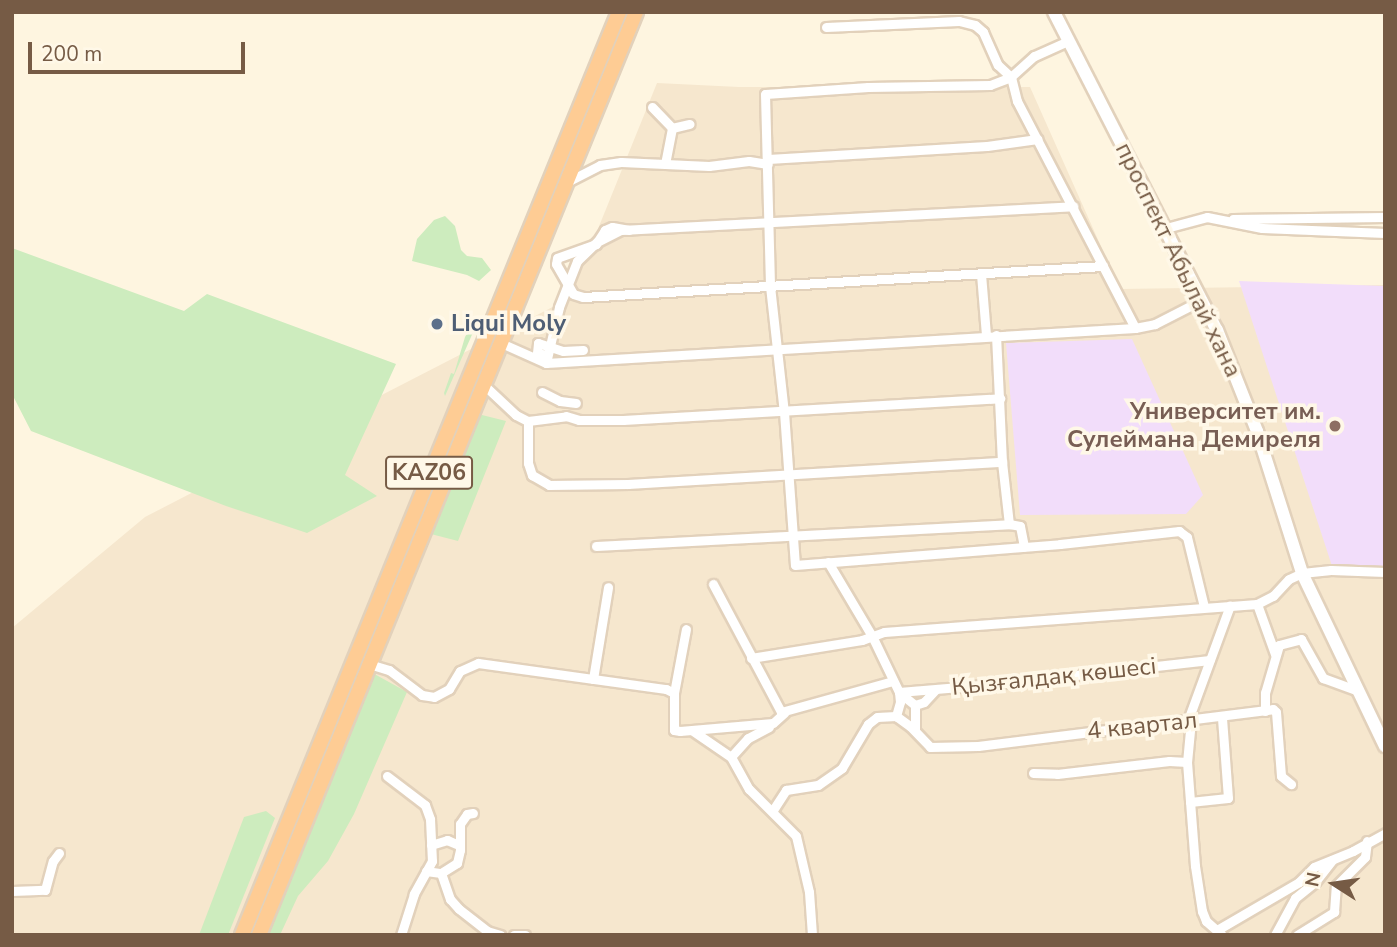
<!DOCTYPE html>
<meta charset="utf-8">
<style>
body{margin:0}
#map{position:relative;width:1397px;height:947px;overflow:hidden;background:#fef5e0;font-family:"Nunito Sans",sans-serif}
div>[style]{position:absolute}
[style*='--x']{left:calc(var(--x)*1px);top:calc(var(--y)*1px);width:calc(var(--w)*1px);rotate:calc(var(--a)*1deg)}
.residential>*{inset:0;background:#f6e7ce}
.education>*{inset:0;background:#f2ddfa}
.green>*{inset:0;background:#cdecbe}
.roads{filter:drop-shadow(2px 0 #e2d1bb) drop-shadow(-2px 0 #e2d1bb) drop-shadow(0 2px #e2d1bb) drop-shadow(0 -2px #e2d1bb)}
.minor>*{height:9px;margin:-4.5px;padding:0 4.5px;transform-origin:4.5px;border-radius:4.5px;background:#fff}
.secondary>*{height:12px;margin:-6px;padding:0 6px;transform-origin:6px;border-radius:6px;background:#fff}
.trunk>*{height:14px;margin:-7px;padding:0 7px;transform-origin:7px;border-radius:7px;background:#fecc94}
.dots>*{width:19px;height:19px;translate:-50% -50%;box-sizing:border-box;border:4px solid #fff8e8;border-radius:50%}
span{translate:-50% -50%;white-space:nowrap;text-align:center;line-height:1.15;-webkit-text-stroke:7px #fff8e8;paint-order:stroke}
.shield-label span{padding:2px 5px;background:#fff8e8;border:2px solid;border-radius:5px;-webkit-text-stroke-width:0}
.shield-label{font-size:23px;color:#765b45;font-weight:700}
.street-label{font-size:24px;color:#765b45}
.service-label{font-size:24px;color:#4e5e75;font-weight:700}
.left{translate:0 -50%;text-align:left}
.education-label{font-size:24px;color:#785e54;font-weight:700}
.right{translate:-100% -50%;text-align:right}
.frame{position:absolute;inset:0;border:14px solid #765b45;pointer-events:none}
.north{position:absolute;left:1299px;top:849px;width:70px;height:70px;-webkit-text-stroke:5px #fff8e8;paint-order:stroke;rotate:282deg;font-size:19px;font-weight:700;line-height:28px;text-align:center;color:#765b45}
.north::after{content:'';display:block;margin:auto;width:24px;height:32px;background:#765b45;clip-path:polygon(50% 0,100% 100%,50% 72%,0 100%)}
.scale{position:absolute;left:28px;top:42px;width:217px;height:32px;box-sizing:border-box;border:4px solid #765b45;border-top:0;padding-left:9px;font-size:21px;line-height:24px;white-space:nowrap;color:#765b45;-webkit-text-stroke:5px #fff8e8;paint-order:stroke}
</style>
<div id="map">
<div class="residential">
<div style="clip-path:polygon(657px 83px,739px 87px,1030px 87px,1120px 289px,1385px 285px,1385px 935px,12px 935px,12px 628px,145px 517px,570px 298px)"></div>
</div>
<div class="education">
<div style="clip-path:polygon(1239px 281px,1385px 286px,1385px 567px,1332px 566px)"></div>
<div style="clip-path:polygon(1132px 339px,1203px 495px,1186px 514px,1020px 515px,1006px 343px)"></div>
</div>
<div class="green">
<div style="clip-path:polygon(445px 216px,455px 226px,461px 250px,467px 256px,482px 258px,491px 270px,479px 281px,467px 275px,412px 261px,417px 239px,434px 220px)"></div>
<div style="clip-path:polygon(12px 248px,184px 311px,207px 294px,396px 364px,345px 475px,377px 496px,307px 533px,226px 506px,31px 431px,12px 394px)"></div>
<div style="clip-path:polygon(475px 320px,478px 321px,445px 396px,444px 393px,451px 373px,454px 374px,465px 337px)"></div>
<div style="clip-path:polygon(482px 415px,506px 421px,458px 541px,427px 533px,476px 417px)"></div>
<div style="clip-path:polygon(369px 671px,407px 692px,354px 814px,328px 861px,298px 896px,280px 935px,262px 935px)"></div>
<div style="clip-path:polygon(266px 811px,275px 818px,228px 935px,199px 935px,244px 817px)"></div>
</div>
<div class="roads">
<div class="minor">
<div style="--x:826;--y:27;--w:133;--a:-2.6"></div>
<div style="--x:959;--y:21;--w:16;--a:14"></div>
<div style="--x:975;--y:25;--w:11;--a:41"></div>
<div style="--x:983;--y:32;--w:36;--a:66"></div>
<div style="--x:998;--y:65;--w:18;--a:43"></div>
<div style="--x:1011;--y:77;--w:25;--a:76"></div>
<div style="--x:1017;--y:101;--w:256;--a:62.5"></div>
<div style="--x:1068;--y:41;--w:37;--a:156"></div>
<div style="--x:1034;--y:56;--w:31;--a:138"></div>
<div style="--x:1011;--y:77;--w:22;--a:159"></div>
<div style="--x:990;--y:85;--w:122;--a:179.1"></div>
<div style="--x:868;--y:87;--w:103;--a:176.1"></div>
<div style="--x:765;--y:94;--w:192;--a:88.5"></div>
<div style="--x:770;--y:286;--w:127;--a:83.7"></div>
<div style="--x:784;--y:412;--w:153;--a:85.9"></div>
<div style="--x:795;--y:565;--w:266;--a:-4.5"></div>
<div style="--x:1060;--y:544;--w:120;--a:-6.2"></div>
<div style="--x:1179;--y:531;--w:10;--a:37"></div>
<div style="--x:1187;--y:537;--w:72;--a:76.3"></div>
<div style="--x:652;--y:107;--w:29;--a:46"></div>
<div style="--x:672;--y:128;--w:36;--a:101"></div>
<div style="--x:672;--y:128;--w:18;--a:-13"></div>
<div style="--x:768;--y:159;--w:219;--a:-3.4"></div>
<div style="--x:987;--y:146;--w:51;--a:-7.8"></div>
<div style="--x:565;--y:183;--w:39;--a:-27"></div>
<div style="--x:600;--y:165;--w:21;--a:-8"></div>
<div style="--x:621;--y:162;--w:88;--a:2.6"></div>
<div style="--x:709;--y:166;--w:40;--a:-7.1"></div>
<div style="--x:749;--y:161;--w:19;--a:9"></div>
<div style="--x:1233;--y:219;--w:152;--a:-0.8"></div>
<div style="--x:1166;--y:228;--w:42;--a:-15"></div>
<div style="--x:1207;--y:217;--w:56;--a:11.3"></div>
<div style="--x:1262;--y:228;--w:123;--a:2.3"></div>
<div style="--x:629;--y:230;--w:17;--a:-170"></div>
<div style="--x:612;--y:227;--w:8;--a:157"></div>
<div style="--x:605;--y:230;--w:17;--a:123"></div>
<div style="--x:596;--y:244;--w:41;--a:160.3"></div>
<div style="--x:557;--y:258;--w:6;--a:99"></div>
<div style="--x:556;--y:264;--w:34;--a:60"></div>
<div style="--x:573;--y:294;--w:10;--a:17"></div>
<div style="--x:583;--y:297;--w:521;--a:-3.41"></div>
<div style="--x:981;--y:274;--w:61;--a:85.3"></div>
<div style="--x:996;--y:335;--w:127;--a:87.3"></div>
<div style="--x:1002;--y:462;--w:62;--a:83.6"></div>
<div style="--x:1009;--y:524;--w:11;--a:10"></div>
<div style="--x:1020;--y:526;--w:21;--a:79"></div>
<div style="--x:501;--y:343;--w:49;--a:24"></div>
<div style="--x:546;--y:363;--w:590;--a:-3.4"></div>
<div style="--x:1135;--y:328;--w:20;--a:-11"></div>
<div style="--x:1155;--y:324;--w:53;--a:-27.1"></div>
<div style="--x:547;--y:355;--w:10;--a:-169"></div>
<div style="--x:537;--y:353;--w:10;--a:-84"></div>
<div style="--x:538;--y:343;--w:26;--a:18"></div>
<div style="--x:563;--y:351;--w:20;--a:-3"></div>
<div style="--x:546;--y:363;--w:57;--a:-76.9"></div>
<div style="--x:559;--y:307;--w:49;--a:-68.6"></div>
<div style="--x:577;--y:261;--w:28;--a:-44"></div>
<div style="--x:597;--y:242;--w:27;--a:-27"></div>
<div style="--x:621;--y:230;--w:453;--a:-3"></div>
<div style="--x:485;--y:386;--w:42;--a:43.1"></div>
<div style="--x:516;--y:415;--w:13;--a:27"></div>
<div style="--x:528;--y:421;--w:38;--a:-7"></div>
<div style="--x:566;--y:416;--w:14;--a:17"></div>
<div style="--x:579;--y:420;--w:44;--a:0"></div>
<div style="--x:623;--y:420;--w:378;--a:-3.3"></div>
<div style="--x:542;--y:392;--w:20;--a:27"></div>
<div style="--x:560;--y:401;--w:16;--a:7"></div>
<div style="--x:528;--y:421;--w:42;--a:90"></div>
<div style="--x:528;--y:463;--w:13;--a:72"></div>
<div style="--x:532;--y:475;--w:20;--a:30"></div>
<div style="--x:549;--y:485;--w:79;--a:-0.7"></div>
<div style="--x:628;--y:484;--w:375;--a:-3.4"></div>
<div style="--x:596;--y:546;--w:414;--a:-3"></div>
<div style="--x:828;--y:562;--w:86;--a:59.3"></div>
<div style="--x:872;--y:636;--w:62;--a:64.3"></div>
<div style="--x:899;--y:692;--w:10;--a:84"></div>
<div style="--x:900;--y:702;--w:15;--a:106"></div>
<div style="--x:896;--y:716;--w:17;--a:36"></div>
<div style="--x:910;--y:726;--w:29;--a:46"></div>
<div style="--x:930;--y:747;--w:48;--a:-1.2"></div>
<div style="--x:978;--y:746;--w:297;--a:-7.1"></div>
<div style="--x:1273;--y:709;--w:4;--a:45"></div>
<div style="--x:1276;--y:712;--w:64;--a:85.5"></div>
<div style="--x:1281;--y:776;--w:13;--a:39"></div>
<div style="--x:713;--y:584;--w:145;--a:62"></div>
<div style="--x:781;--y:712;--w:116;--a:-15.5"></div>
<div style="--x:1257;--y:604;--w:53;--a:70.2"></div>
<div style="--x:751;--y:658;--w:112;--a:-9.2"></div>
<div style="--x:862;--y:640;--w:23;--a:-20"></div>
<div style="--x:884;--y:632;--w:374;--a:-4.3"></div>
<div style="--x:1257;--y:604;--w:18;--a:-27"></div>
<div style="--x:1273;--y:596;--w:23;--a:-47"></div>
<div style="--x:1289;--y:579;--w:14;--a:-25"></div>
<div style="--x:1302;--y:573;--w:29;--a:-6"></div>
<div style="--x:1331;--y:570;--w:54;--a:2.1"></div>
<div style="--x:369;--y:664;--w:21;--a:17"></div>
<div style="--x:389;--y:670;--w:41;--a:37.1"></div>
<div style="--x:422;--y:695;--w:12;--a:9"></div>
<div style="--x:434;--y:697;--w:17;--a:-28"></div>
<div style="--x:449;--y:689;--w:21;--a:-59"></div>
<div style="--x:460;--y:671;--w:20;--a:-24"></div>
<div style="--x:478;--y:663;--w:190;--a:7.9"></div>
<div style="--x:666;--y:689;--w:9;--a:27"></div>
<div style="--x:674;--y:693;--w:37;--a:90"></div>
<div style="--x:674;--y:730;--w:6;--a:9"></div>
<div style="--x:680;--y:731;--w:93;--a:-4.9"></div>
<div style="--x:773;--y:723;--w:15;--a:-42"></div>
<div style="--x:593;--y:679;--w:93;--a:-80.7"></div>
<div style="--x:899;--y:692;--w:97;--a:-4.7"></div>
<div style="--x:996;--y:684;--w:215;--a:-6.4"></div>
<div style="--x:674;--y:693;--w:65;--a:-79.4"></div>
<div style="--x:900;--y:693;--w:19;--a:39"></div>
<div style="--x:915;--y:705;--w:25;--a:90"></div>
<div style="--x:915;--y:705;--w:9;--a:-18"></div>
<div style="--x:924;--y:702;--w:16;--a:-47"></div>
<div style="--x:1265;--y:711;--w:18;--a:-90"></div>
<div style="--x:1265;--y:693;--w:50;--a:-73.7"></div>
<div style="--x:1279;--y:645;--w:23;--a:-15"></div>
<div style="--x:1301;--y:639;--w:45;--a:60.6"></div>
<div style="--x:1323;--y:678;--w:35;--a:20"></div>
<div style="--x:1188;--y:720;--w:122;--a:-69.9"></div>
<div style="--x:1191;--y:720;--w:42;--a:95.4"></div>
<div style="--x:1187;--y:762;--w:104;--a:85.6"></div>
<div style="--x:1195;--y:866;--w:46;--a:81.2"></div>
<div style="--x:1202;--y:911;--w:11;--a:68"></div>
<div style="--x:1206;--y:921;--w:21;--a:41"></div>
<div style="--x:769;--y:727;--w:24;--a:152"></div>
<div style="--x:748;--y:738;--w:25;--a:132"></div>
<div style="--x:731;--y:757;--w:37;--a:61"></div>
<div style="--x:749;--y:789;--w:66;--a:45"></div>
<div style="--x:796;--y:836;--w:57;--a:76.9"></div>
<div style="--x:809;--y:892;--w:43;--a:86"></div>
<div style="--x:693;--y:731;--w:46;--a:34.4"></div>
<div style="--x:1033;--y:773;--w:24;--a:2"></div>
<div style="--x:1057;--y:774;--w:113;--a:-6.6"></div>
<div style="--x:1169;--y:761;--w:18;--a:3"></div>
<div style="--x:387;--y:776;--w:48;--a:37.3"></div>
<div style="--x:425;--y:805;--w:15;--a:70"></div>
<div style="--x:430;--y:819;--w:42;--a:87.3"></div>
<div style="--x:432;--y:861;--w:38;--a:119"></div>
<div style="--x:414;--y:894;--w:43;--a:107.6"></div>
<div style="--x:1190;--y:802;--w:38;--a:-6"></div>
<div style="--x:1228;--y:798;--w:80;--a:-94.3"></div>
<div style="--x:773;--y:810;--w:24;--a:-57"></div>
<div style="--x:786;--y:790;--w:32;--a:-9"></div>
<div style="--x:818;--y:785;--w:29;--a:-35"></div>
<div style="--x:842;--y:768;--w:51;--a:-59.4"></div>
<div style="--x:868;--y:724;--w:11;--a:-38"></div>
<div style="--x:877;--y:717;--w:19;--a:-3"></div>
<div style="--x:431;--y:845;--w:17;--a:-17"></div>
<div style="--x:447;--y:840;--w:13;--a:23"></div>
<div style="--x:426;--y:871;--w:15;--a:8"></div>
<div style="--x:441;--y:873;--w:28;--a:71"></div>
<div style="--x:450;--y:899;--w:13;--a:48"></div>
<div style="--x:459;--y:909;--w:36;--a:38"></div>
<div style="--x:487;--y:931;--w:14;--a:17"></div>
<div style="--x:441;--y:873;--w:19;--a:-32"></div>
<div style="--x:457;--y:863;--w:13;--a:-77"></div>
<div style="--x:460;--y:850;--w:26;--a:-90"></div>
<div style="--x:460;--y:824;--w:12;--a:-55"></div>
<div style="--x:467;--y:814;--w:6;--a:-9"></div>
<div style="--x:12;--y:891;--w:33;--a:-2"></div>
<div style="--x:45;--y:890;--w:30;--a:-75"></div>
<div style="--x:53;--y:861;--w:10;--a:-53"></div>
<div style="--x:1217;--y:930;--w:95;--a:-30.3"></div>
<div style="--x:1299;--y:882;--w:21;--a:-45"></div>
<div style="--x:1314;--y:867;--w:42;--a:-22.3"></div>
<div style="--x:1353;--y:851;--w:37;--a:-29"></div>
<div style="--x:514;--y:935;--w:11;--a:0"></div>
<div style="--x:1275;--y:935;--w:42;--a:-61.6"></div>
<div style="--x:1295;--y:898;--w:26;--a:-39"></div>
<div style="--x:1315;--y:882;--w:28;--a:-52"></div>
<div style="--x:1297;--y:935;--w:44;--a:-31.9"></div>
<div style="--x:1334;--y:912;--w:26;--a:-86"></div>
<div style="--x:1336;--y:886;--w:41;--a:-45"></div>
<div style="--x:1365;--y:857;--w:16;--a:-83"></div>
</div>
<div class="secondary">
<div style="--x:1054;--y:12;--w:357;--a:62.9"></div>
<div style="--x:1217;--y:330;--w:109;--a:68.4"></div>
<div style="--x:1257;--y:431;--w:149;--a:72.4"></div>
<div style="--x:1302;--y:573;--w:192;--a:64.4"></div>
</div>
<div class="trunk">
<div style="--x:242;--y:935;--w:997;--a:-67.78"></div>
<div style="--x:259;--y:935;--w:997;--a:-67.78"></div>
</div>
</div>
<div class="dots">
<div style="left:437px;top:324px;background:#5c6f8a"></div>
<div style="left:1335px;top:426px;background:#8d6e63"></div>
</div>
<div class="shield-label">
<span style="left:429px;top:473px">KАZ06</span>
</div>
<div class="street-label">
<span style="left:1178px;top:260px;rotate:64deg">проспект Абылай хана</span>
<span style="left:1054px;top:677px;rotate:-6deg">Қызғалдақ көшесі</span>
<span style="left:1142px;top:726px;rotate:-6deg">4 квартал</span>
</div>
<div class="service-label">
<span class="left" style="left:451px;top:324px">Liqui Moly</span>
</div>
<div class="education-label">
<span class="right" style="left:1321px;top:426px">Университет им.<br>Сулеймана Демиреля</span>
</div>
<div class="frame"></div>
<div class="north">N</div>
<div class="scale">200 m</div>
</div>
